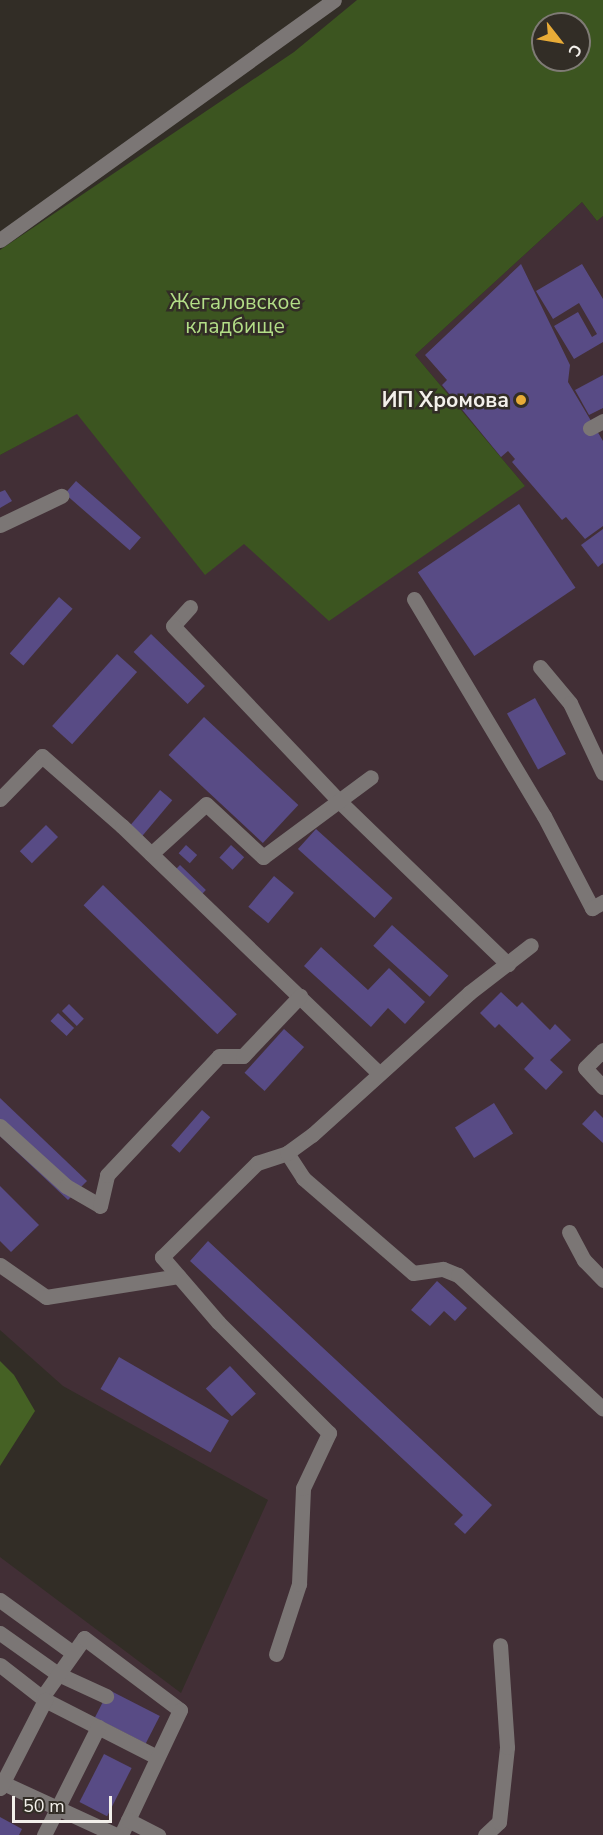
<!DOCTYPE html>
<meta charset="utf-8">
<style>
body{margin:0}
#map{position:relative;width:603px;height:1835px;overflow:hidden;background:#322d26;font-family:"Nunito Sans",sans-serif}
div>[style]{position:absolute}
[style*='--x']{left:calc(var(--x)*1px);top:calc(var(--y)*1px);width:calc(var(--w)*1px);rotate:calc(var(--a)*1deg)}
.industrial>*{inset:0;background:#422f36}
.green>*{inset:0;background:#3c5520}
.forest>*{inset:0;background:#456124}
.building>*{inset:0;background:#584b85;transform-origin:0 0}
.minor>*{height:15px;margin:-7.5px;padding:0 7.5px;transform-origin:7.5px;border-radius:7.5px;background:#7b7675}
.dots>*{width:16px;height:16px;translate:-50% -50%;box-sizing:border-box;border:3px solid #322d26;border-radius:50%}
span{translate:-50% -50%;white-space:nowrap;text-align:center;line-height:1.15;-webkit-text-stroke:5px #322d26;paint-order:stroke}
.park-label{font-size:21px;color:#b3de87}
.poi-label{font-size:21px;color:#f3f0eb;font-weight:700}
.right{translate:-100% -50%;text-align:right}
.north{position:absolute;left:531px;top:12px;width:60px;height:60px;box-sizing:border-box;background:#322d26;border:2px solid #7f7b75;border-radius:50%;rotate:121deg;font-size:16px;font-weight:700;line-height:24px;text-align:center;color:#f3f0eb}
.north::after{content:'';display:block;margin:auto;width:21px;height:27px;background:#e8ab37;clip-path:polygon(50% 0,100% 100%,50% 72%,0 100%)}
.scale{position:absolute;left:12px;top:1796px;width:100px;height:27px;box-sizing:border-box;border:3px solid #f3f0eb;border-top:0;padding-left:8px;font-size:18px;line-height:21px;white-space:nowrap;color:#f3f0eb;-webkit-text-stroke:4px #322d26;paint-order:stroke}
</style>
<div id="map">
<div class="industrial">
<div style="clip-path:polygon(582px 202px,597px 221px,603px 216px,603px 1835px,0 1835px,0 1557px,181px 1693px,268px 1500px,63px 1386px,0 1330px,0 455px,77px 413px,205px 574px,243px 544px,525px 486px,415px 355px)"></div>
</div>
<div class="green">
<div style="clip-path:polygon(evenodd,357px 0,603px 0,603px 216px,597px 221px,582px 202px,415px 355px,525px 486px,329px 621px,244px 544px,205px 575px,77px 414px,0 455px,0 250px,294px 52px,357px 0,543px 24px,579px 24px,579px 60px,543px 60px,543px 24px)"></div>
</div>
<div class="forest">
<div style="clip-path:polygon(0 1361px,14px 1375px,35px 1411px,0 1466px)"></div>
</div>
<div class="building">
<div style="clip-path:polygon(521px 264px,570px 365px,568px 382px,603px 441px,603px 526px,585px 539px,566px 517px,562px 520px,512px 462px,515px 459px,508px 451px,501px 457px,442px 385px,447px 380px,425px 355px)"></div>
<div style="clip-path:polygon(582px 264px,603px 299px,603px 342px,574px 359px,554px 326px,578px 312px,592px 337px,597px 334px,579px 303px,553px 319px,536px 291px)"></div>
<div style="clip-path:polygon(603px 375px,603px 408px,589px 415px,575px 390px)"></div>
<div style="left:76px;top:481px;width:86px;height:17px;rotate:41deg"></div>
<div style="clip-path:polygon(5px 490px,12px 501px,0 508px,0 492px)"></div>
<div style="left:519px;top:504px;width:101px;height:122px;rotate:56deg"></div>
<div style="clip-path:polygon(603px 529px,603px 563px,598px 567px,581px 545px)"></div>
<div style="left:59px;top:597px;width:18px;height:75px;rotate:41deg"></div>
<div style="left:151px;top:634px;width:75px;height:25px;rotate:44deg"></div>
<div style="left:117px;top:654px;width:27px;height:97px;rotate:42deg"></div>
<div style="left:535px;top:698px;width:64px;height:32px;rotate:61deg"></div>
<div style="left:204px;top:717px;width:129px;height:52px;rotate:43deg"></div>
<div style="left:160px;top:790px;width:16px;height:49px;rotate:40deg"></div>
<div style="left:46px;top:825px;width:17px;height:37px;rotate:45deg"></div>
<div style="left:316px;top:829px;width:103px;height:27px;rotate:42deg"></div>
<div style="left:186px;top:845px;width:15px;height:11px;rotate:42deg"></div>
<div style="left:231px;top:845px;width:18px;height:17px;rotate:43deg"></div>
<div style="left:180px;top:865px;width:36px;height:14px;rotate:44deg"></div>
<div style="left:274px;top:876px;width:26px;height:40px;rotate:40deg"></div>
<div style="left:103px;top:885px;width:186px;height:28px;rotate:44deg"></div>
<div style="left:392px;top:925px;width:76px;height:28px;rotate:42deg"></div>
<div style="clip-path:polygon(321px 947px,368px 990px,389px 968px,425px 1002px,405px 1024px,388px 1008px,371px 1027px,304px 966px)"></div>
<div style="clip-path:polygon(501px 992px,517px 1007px,522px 1002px,550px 1030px,555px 1024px,571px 1040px,550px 1060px,563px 1072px,546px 1090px,524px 1069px,534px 1058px,499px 1024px,495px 1028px,480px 1013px)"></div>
<div style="left:69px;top:1004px;width:21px;height:10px;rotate:45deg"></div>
<div style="left:58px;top:1013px;width:22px;height:11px;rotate:43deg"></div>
<div style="left:284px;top:1029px;width:27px;height:59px;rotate:42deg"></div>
<div style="clip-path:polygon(0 1098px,87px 1181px,68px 1200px,0 1136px)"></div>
<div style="left:494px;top:1103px;width:36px;height:46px;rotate:58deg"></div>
<div style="left:202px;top:1110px;width:11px;height:47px;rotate:41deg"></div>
<div style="clip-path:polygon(595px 1110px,603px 1118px,603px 1143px,582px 1124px)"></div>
<div style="clip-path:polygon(0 1186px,39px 1225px,11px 1252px,0 1241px)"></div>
<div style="clip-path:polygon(208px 1241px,492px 1505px,465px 1534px,454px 1524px,463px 1515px,190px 1261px)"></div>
<div style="clip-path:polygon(437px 1281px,467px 1308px,455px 1321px,444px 1311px,430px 1326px,411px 1310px)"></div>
<div style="left:119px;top:1357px;width:127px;height:37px;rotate:30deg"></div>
<div style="left:230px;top:1366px;width:38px;height:33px;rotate:47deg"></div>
<div style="left:109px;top:1690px;width:57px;height:31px;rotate:27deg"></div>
<div style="left:104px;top:1754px;width:31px;height:54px;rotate:27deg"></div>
<div style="clip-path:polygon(0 1817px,22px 1829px,19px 1835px,0 1835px)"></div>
</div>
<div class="minor">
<div style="--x:0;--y:240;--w:411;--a:-35.7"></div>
<div style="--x:590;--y:428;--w:15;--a:-28"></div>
<div style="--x:0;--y:525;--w:68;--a:-25.4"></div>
<div style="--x:414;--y:599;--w:253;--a:59.1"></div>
<div style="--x:544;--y:816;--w:104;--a:62.4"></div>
<div style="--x:592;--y:908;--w:13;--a:-29"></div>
<div style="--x:190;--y:607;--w:25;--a:132"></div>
<div style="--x:173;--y:626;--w:241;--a:46.5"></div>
<div style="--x:339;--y:801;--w:235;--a:44"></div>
<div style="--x:540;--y:667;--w:47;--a:50.2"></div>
<div style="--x:570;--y:703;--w:77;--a:64.8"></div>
<div style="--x:0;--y:799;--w:60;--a:-45.7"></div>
<div style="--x:42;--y:756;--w:106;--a:41.2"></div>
<div style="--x:122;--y:826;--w:356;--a:43.9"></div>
<div style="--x:151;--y:854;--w:74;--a:-42.3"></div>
<div style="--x:206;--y:804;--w:78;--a:42.9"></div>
<div style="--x:263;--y:857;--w:134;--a:-36.5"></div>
<div style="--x:603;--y:1050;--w:25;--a:135"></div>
<div style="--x:585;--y:1068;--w:26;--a:47"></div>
<div style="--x:0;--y:1126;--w:89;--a:42.3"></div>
<div style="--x:66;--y:1186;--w:39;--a:30"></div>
<div style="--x:100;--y:1206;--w:32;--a:-77"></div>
<div style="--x:107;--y:1175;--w:163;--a:-46.7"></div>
<div style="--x:219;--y:1056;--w:24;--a:0"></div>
<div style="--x:243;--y:1056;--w:83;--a:-46.5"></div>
<div style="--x:287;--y:1153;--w:30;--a:57"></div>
<div style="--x:303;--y:1178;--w:145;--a:40.8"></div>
<div style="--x:413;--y:1273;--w:30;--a:-8"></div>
<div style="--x:443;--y:1269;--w:16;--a:22"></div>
<div style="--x:458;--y:1275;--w:197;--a:42.7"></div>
<div style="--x:569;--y:1232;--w:32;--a:62"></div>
<div style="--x:584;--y:1260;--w:28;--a:46"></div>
<div style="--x:0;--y:1265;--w:56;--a:34.8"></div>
<div style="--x:46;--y:1297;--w:134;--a:-9"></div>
<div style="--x:0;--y:1600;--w:90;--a:36"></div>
<div style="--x:0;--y:1633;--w:71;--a:35.3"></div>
<div style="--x:58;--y:1674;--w:53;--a:24.6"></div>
<div style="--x:276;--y:1654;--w:74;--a:-71.8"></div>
<div style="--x:299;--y:1584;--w:96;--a:-87.6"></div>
<div style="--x:303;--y:1488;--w:61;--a:-64.7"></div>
<div style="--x:329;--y:1433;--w:157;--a:-135"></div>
<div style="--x:218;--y:1322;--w:86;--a:-130.7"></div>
<div style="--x:162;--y:1257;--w:134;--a:-44.7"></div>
<div style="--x:257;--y:1163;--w:32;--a:-18"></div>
<div style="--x:287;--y:1153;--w:31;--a:-36"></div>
<div style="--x:312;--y:1135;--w:212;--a:-42.1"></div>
<div style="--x:469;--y:993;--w:78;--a:-37.7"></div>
<div style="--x:0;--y:1665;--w:57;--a:37.9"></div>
<div style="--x:45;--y:1700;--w:126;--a:27"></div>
<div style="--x:43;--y:1696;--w:71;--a:-54.7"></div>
<div style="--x:84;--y:1638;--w:120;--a:36.9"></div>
<div style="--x:180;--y:1710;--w:138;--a:115.3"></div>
<div style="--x:3;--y:1783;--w:124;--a:24.7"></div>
<div style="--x:0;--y:1788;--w:99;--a:-62.9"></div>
<div style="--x:128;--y:1820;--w:34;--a:27"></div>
<div style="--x:44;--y:1835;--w:121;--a:-63.4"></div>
<div style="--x:485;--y:1835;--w:19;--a:-43"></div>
<div style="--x:499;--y:1822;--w:75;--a:-83.9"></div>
<div style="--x:507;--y:1747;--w:102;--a:-93.9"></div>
</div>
<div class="dots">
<div style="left:521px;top:400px;background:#e8ab37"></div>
</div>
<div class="park-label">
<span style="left:235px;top:314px">Жегаловское<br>кладбище</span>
</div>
<div class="poi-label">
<span class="right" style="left:509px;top:400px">ИП Хромова</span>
</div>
<div class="north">С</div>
<div class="scale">50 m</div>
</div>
